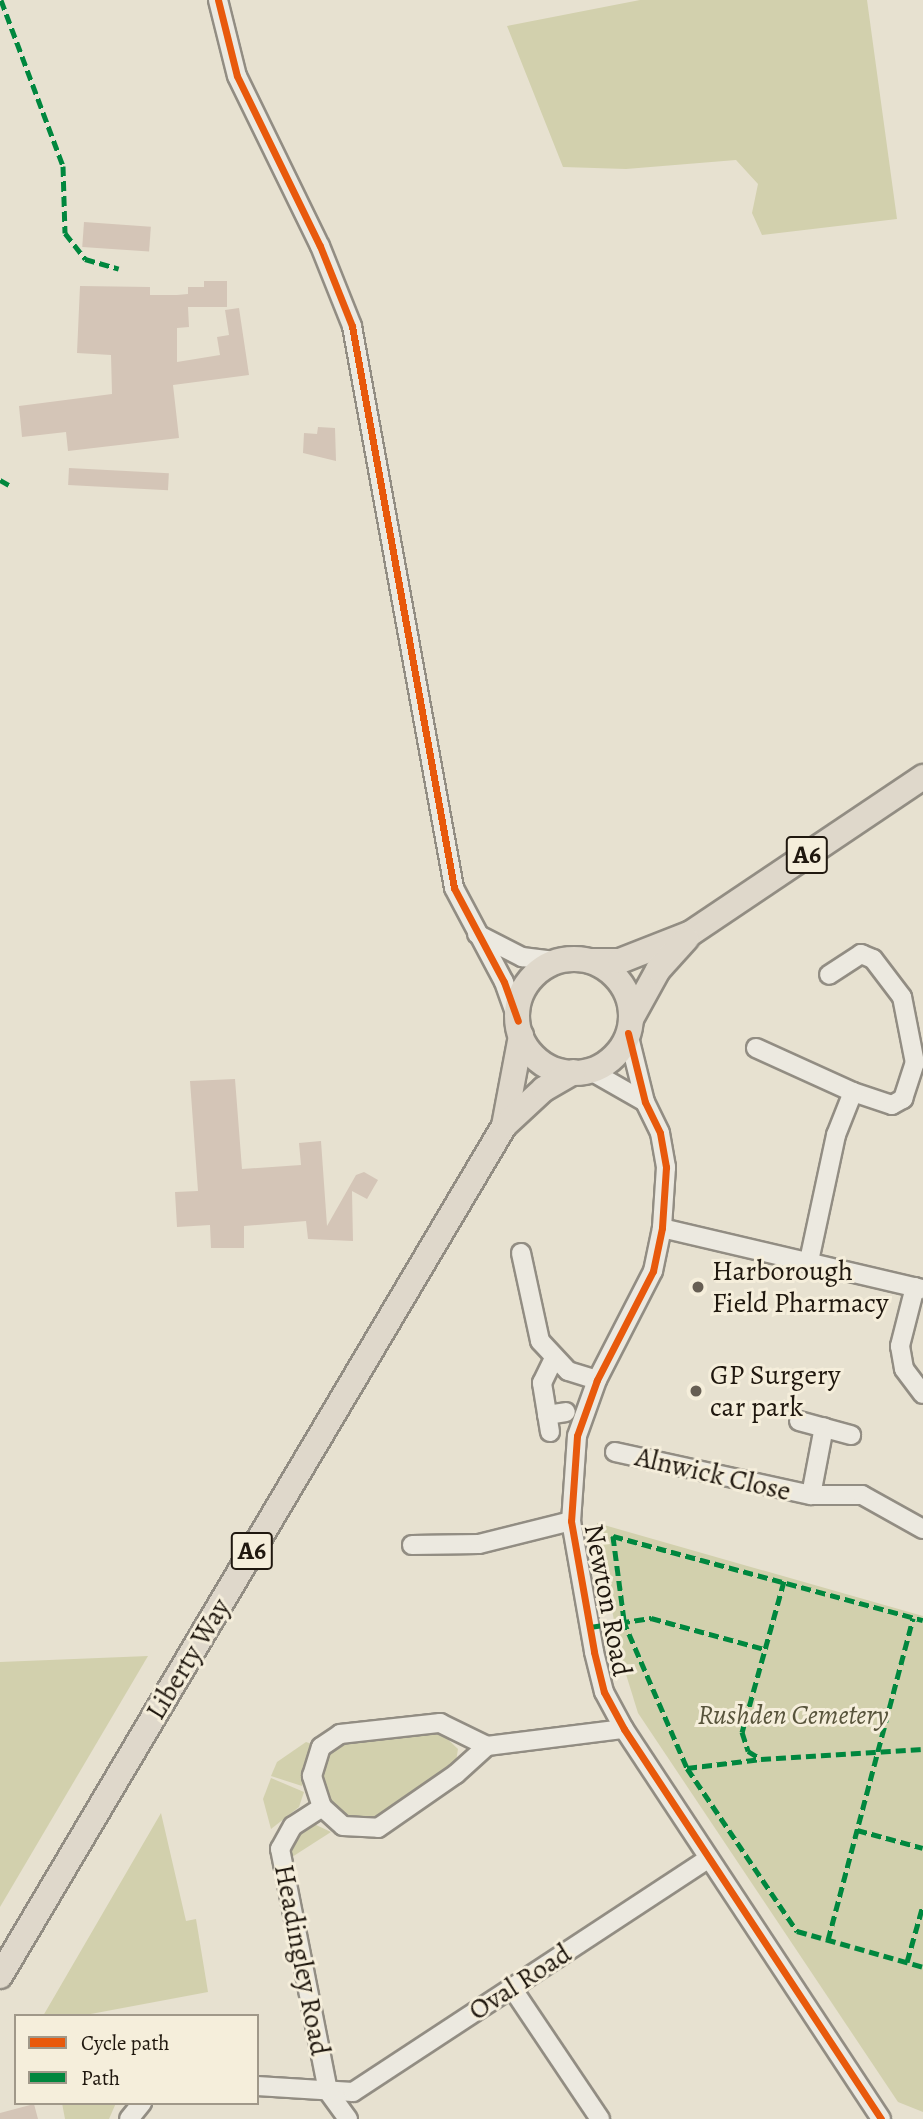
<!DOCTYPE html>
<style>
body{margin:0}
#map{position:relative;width:923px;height:2119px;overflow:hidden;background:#e7e1d0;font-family:Alegreya,serif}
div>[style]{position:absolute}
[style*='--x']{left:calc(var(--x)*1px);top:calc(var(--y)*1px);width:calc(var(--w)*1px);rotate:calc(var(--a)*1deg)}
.green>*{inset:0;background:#d2d0ad}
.building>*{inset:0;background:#d4c5b7;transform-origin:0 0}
.roads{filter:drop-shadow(2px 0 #928d83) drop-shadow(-2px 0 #928d83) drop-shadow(0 2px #928d83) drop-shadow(0 -2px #928d83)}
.minor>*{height:18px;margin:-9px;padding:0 9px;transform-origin:9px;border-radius:9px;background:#ece9e0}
.highway>*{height:24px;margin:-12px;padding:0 12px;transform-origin:12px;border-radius:12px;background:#dfd8cb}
.highway>.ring{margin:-12px;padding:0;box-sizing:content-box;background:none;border:24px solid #dfd8cb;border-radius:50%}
.quiet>*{height:5px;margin-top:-2.5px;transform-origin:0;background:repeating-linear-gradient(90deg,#00873e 0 10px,transparent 0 15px)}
.cycleway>*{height:7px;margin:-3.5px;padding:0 3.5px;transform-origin:3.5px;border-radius:3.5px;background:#e8590c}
.dots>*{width:19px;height:19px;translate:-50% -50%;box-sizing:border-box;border:4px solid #f5eedb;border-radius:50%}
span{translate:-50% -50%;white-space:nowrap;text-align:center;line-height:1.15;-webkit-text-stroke:6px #f5eedb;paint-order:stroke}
.shield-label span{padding:2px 5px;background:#f5eedb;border:2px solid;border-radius:5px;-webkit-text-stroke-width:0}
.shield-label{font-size:26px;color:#20180f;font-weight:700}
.poi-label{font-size:28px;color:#20180f}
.left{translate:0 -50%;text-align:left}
.street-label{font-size:28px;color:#20180f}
.park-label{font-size:28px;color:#58543c;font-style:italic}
.legend{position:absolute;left:14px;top:2014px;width:245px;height:91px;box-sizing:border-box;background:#f5eedb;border:2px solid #a09889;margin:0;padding:9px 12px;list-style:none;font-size:21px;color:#20180f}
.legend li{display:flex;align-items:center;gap:14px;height:35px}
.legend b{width:35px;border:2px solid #a09889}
</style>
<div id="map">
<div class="green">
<div style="clip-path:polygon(640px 0,867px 0,897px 219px,762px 235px,752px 213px,758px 184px,736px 160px,626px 169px,563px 167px,507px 26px)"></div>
<div style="clip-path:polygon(597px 1523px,923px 1616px,923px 2112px,898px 2102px,638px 1713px,620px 1655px)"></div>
<div style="clip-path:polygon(148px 1656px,0 1907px,0 1662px)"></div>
<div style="clip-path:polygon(438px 1730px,458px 1749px,455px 1768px,380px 1821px,349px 1821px,327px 1804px,318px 1770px,336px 1741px)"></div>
<div style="clip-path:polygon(306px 1742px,312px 1744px,302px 1786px,271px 1776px,277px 1762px)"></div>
<div style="clip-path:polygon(271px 1778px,304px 1792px,299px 1807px,271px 1829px,263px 1799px)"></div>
<div style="clip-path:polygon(161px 1813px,186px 1921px,196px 1919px,208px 1992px,80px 2016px,43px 2016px)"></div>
<div style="clip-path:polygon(312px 1823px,331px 1832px,292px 1857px,291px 1838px)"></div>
<div style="clip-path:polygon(62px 2103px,116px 2103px,109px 2119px,65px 2119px)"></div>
</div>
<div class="building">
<div style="left:84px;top:222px;width:67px;height:25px;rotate:4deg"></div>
<div style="clip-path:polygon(204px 281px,227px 281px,227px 307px,188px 307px,189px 327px,177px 328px,177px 362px,220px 355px,217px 337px,229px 335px,225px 310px,239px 308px,249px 375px,173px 385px,179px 438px,68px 451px,66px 432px,22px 437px,19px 406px,112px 394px,111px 355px,77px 353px,80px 286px,150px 287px,150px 295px,177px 295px,188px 294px,188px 287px,204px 287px)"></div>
<div style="clip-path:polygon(318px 427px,335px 428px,336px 461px,303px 453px,304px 433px,317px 434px)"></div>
<div style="left:69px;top:468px;width:100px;height:17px;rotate:3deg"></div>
<div style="clip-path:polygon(235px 1079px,242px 1169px,301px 1165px,299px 1143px,321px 1141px,327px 1226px,356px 1175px,364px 1172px,378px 1180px,367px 1199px,352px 1191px,353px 1241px,308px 1239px,306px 1221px,244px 1226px,244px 1248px,211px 1248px,210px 1225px,177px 1227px,175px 1192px,198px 1191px,190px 1081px)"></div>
<div style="clip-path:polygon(34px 2104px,38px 2119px,0 2119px,0 2113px)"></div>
</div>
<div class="roads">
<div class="minor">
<div style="--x:218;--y:0;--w:78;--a:76"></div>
<div style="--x:237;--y:76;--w:189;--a:64"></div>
<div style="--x:320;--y:246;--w:86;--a:68.2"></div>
<div style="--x:352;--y:326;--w:571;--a:79.71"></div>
<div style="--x:454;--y:888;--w:106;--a:62"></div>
<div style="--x:504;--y:982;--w:41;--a:70.3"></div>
<div style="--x:477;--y:934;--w:51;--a:27.1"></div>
<div style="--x:522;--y:957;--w:35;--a:7"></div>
<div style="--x:628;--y:1033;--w:71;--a:76.2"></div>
<div style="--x:645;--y:1102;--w:34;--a:64"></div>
<div style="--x:660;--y:1133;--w:35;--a:80"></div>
<div style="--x:666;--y:1167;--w:61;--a:93.8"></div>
<div style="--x:662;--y:1228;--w:44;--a:101.8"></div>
<div style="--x:653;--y:1271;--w:123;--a:117.2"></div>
<div style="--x:597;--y:1380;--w:59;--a:109.7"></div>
<div style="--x:577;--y:1436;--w:85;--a:94"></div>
<div style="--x:571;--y:1521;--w:133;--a:80"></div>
<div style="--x:594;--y:1652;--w:41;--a:76"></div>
<div style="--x:604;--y:1692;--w:42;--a:61.6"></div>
<div style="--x:624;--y:1729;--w:467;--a:56.6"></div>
<div style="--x:756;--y:1048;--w:107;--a:24.4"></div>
<div style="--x:853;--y:1092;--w:41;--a:18.4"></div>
<div style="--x:892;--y:1105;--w:13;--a:-29"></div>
<div style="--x:903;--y:1099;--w:38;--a:-72"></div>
<div style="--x:915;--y:1063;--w:67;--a:-101.1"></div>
<div style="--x:902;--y:997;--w:48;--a:-127.3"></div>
<div style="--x:873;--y:959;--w:13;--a:-157"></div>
<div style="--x:861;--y:954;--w:38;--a:147"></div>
<div style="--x:589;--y:1070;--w:64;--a:29.7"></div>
<div style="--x:662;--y:1228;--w:268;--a:13.2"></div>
<div style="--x:521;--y:1253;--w:90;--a:77.8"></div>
<div style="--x:540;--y:1341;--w:41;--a:47"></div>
<div style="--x:568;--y:1371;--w:30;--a:17"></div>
<div style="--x:809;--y:1261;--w:129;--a:-77.9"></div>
<div style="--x:836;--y:1135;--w:46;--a:-68.4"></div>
<div style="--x:915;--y:1287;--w:61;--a:104.3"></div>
<div style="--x:900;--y:1346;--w:23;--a:80"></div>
<div style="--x:904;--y:1369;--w:31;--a:53"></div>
<div style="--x:547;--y:1415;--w:19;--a:-9"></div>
<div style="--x:799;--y:1421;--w:54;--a:15.1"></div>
<div style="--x:550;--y:1432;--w:50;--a:-99.3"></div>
<div style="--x:542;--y:1383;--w:25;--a:-64"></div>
<div style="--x:615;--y:1452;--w:201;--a:12.4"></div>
<div style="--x:811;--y:1495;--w:51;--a:0"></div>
<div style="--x:862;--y:1495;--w:70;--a:29.1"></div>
<div style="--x:811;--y:1495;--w:69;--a:-79.2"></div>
<div style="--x:412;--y:1545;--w:67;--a:-0.9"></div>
<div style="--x:479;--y:1544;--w:95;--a:-14"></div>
<div style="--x:322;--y:1807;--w:28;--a:42"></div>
<div style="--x:343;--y:1826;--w:35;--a:3"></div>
<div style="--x:378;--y:1828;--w:95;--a:-34.7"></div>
<div style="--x:456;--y:1774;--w:42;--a:-42.1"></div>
<div style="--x:512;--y:1988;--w:158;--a:56.1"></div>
<div style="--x:257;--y:2086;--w:96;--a:3.6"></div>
<div style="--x:353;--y:2092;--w:425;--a:-33.3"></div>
<div style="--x:129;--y:2119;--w:21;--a:-51"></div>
<div style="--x:348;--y:2119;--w:34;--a:-126"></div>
<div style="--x:328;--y:2091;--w:247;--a:-101.2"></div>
<div style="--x:280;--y:1849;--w:26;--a:-61"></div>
<div style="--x:293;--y:1826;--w:35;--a:-33"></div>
<div style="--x:322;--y:1807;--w:33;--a:-108"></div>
<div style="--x:312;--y:1776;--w:30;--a:-73"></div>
<div style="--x:321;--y:1747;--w:23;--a:-34"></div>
<div style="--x:340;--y:1734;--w:101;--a:-6.3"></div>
<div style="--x:440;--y:1723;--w:52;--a:26.1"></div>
<div style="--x:487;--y:1746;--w:138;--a:-7.1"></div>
</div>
<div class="highway">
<div class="ring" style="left:517px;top:959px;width:90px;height:90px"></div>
<div style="--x:591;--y:961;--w:29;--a:0"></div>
<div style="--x:620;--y:961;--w:76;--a:-21.5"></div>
<div style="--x:691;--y:933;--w:280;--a:-33.9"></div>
<div style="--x:631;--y:1019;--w:56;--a:-61.1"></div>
<div style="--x:658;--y:970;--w:42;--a:-47.9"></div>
<div style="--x:504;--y:1126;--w:92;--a:-79.3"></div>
<div style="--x:0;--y:1976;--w:988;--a:-59.33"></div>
<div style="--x:504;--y:1126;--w:54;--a:-42.8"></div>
<div style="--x:544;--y:1089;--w:34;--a:-30"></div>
</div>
</div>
<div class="quiet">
<div style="--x:1;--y:0;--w:177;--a:69.5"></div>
<div style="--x:63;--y:166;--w:67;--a:88.3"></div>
<div style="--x:65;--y:233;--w:33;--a:52"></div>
<div style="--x:85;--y:259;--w:35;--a:16"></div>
<div style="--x:0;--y:480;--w:10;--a:29"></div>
<div style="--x:784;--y:1581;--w:157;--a:105.5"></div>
<div style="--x:742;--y:1732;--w:20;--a:72"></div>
<div style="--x:748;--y:1751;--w:15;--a:32"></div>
<div style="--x:761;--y:1759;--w:162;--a:-3.5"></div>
<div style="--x:623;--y:1620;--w:161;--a:66.6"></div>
<div style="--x:687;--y:1768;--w:197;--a:56"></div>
<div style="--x:797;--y:1931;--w:131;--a:15.9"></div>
<div style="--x:624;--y:1620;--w:85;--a:-97.5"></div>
<div style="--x:613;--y:1536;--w:321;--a:15.2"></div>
<div style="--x:590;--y:1627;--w:62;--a:-8.4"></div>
<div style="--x:651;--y:1618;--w:117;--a:15.3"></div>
<div style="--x:687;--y:1768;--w:75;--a:-6.9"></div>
<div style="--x:857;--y:1830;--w:68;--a:15.3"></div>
<div style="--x:828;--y:1940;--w:333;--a:-75.2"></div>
<div style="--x:907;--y:1962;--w:59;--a:-74.3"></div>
</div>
<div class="cycleway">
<div style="--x:218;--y:0;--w:78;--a:76"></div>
<div style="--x:237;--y:76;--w:189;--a:64"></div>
<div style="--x:320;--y:246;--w:86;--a:68.2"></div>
<div style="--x:352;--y:326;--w:571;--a:79.71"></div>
<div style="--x:454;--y:888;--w:106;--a:62"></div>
<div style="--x:504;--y:982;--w:41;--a:70.3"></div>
<div style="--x:628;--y:1033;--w:71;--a:76.2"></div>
<div style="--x:645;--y:1102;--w:34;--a:64"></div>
<div style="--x:660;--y:1133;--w:35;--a:80"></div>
<div style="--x:666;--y:1167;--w:61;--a:93.8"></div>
<div style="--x:662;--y:1228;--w:44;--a:101.8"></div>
<div style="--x:653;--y:1271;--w:123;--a:117.2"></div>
<div style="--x:597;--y:1380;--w:59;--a:109.7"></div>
<div style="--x:577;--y:1436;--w:85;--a:94"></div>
<div style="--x:571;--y:1521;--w:133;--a:80"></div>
<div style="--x:594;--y:1652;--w:41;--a:76"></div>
<div style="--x:604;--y:1692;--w:42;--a:61.6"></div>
<div style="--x:624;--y:1729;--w:467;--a:56.6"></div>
</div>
<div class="dots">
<div style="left:698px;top:1287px;background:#665e53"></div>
<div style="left:696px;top:1391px;background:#665e53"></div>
</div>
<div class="shield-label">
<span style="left:807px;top:855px">A6</span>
<span style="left:252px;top:1551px">A6</span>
</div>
<div class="poi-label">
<span class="left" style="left:712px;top:1287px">Harborough<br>Field Pharmacy</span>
<span class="left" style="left:710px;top:1391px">GP Surgery<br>car park</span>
</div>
<div class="street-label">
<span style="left:713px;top:1474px;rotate:13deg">Alnwick Close</span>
<span style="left:608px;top:1600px;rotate:79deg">Newton Road</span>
<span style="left:188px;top:1659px;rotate:-59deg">Liberty Way</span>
<span style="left:302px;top:1960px;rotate:79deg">Headingley Road</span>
<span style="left:520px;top:1982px;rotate:-33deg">Oval Road</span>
</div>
<div class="park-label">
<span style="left:793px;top:1715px">Rushden Cemetery</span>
</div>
<ul class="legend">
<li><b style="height:9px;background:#e8590c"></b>Cycle path</li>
<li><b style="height:9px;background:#00873e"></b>Path</li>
</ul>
</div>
